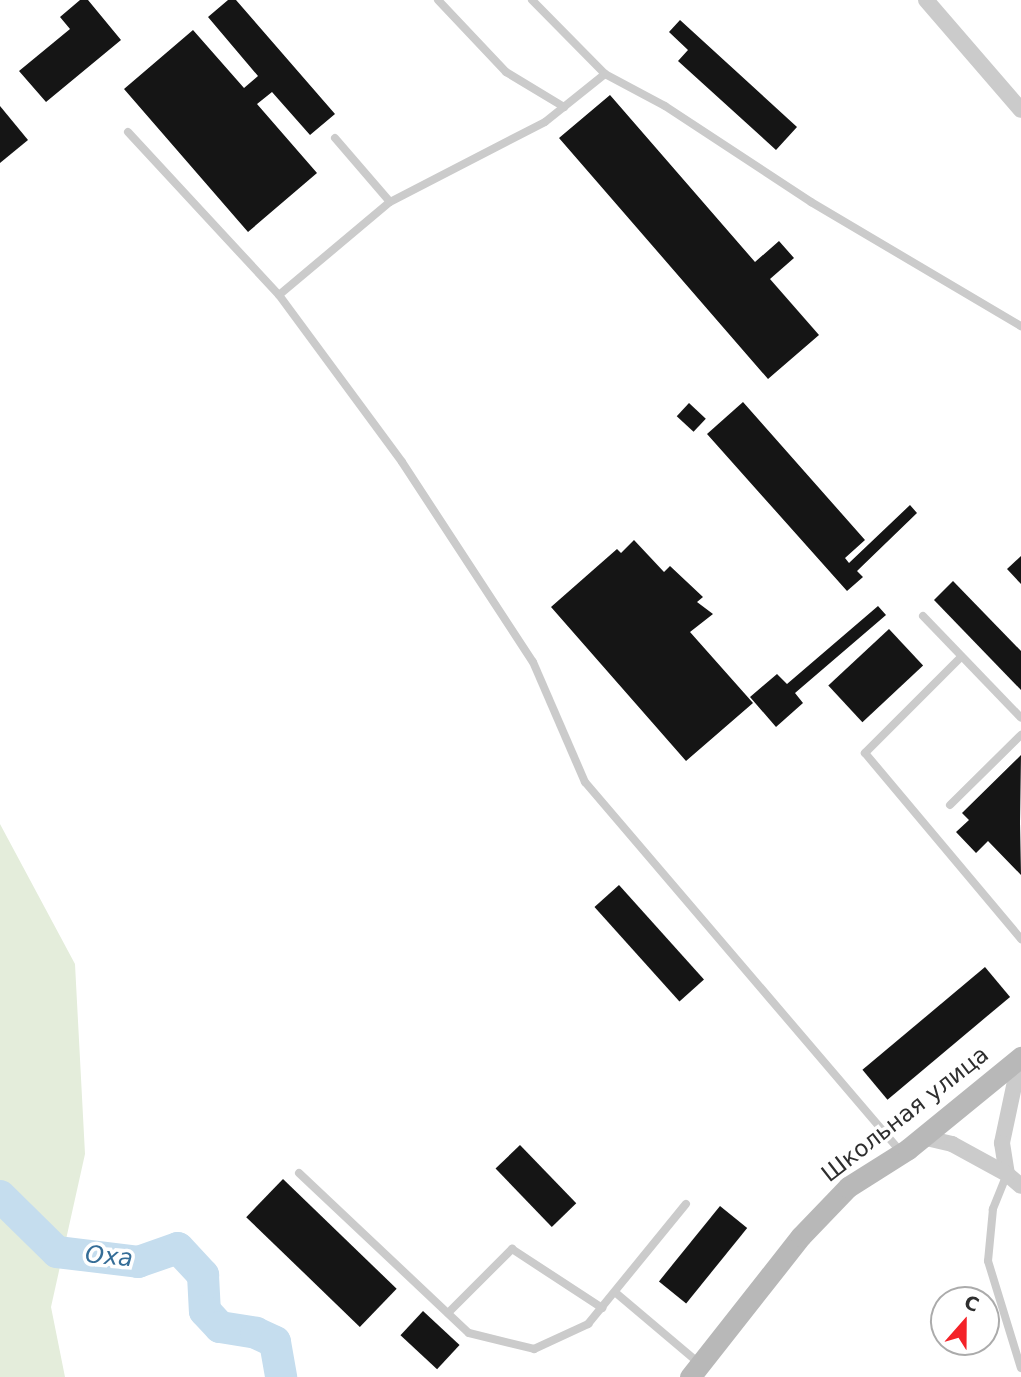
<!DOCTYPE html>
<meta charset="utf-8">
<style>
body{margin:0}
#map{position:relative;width:1021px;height:1377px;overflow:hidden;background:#fff;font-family:"DejaVu Sans",sans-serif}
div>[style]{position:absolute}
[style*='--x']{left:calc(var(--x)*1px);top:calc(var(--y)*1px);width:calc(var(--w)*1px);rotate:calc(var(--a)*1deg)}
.green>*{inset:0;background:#e4eddb}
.river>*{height:32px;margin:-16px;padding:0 16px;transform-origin:16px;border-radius:16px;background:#c5ddee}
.building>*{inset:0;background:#151515;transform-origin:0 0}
.lane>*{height:8px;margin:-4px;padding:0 4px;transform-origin:4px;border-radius:4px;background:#cbcbcb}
.street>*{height:16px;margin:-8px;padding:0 8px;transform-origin:8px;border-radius:8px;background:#cbcbcb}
.secondary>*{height:21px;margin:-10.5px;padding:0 10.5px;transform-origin:10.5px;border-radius:10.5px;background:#b8b8b8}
span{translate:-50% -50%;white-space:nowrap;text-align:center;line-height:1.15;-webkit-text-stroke:7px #fff;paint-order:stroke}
.street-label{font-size:23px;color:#2e2e2e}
.water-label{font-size:24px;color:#356d97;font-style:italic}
.north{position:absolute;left:930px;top:1286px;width:70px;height:70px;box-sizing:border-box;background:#fff;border:2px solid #ababab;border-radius:50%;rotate:21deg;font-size:19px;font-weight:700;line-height:28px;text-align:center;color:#2e2e2e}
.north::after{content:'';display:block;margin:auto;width:24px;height:32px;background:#f42228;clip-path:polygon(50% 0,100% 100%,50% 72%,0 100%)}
</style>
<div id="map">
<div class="green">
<div style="clip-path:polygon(0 824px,75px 964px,85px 1154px,51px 1307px,65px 1377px,0 1377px)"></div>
</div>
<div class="river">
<div style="--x:0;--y:1196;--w:80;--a:44.5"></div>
<div style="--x:57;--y:1252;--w:82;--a:7"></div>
<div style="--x:138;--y:1262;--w:42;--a:-19.3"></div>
<div style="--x:178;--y:1248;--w:37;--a:47"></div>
<div style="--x:203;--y:1275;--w:36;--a:87"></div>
<div style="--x:205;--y:1311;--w:22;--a:47"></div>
<div style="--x:220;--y:1327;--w:36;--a:9"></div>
<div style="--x:256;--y:1333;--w:21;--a:25"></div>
<div style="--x:275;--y:1342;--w:36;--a:80"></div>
</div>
<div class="building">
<div style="clip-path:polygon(80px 0,88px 0,121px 40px,46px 102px,19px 71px,70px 29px,60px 17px)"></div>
<div style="clip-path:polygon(228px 0,236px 0,335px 114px,310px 135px,272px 92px,257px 104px,317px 173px,248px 232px,124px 89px,193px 30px,244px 88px,258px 76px,208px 17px)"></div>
<div style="clip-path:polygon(680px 20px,797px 127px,776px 150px,678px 61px,688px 50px,669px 32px)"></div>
<div style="clip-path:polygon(610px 95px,755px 262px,779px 241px,794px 258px,770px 279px,819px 335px,768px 379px,559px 138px)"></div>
<div style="clip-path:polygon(0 106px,28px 140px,0 163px)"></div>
<div style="clip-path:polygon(743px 402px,865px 540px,845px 558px,849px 563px,910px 505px,917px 513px,857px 571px,863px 577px,847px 591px,707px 434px)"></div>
<div style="left:689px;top:403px;width:23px;height:18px;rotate:43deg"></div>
<div style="clip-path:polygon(634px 540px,664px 572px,670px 566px,703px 597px,697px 602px,713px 614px,690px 632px,753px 703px,686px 761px,551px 607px,617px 549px,621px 553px)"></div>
<div style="clip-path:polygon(1021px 556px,1021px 584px,1007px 569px)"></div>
<div style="clip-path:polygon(953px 581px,1021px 651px,1021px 690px,934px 600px)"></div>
<div style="clip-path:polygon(878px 606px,886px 615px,795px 693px,803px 703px,776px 727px,750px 697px,777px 674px,787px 684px)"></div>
<div style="left:889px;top:629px;width:50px;height:83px;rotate:47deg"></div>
<div style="clip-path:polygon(1021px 755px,1020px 823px,1021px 875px,988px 841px,976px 853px,956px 832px,969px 820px,962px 813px)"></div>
<div style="left:619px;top:885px;width:127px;height:33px;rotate:48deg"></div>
<div style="left:985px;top:967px;width:39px;height:160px;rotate:50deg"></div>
<div style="left:520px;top:1145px;width:81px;height:34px;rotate:46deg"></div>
<div style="left:283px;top:1179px;width:158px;height:53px;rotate:44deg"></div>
<div style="left:720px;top:1206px;width:35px;height:97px;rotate:39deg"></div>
<div style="left:423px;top:1311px;width:50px;height:33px;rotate:43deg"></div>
</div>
<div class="lane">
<div style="--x:438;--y:0;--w:99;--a:46.6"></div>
<div style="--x:506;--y:72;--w:68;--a:31.1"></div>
<div style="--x:532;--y:0;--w:104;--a:45.4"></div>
<div style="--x:605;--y:74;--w:68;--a:28.1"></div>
<div style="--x:665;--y:106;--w:175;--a:33.3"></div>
<div style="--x:811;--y:202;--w:244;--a:30.6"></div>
<div style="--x:128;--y:132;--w:222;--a:47.2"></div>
<div style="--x:279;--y:295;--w:145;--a:-40"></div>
<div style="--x:390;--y:202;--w:174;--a:-27.3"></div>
<div style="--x:545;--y:122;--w:77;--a:-38.7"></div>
<div style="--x:335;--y:138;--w:84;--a:49.3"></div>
<div style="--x:279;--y:295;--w:207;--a:53.6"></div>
<div style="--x:402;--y:462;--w:239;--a:56.8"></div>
<div style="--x:533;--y:662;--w:131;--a:66.6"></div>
<div style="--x:585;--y:782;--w:488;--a:49.5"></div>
<div style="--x:923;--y:616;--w:141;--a:46.1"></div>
<div style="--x:961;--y:657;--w:136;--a:135"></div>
<div style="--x:865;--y:753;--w:243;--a:50"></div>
<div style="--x:950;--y:805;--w:100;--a:-44.6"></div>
<div style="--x:299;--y:1173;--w:233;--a:43.3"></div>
<div style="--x:469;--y:1333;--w:67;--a:13.8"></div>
<div style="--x:534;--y:1349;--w:60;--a:-24.8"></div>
<div style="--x:588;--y:1324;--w:155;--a:-50.8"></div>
<div style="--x:1007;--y:1174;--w:38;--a:112"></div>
<div style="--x:993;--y:1209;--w:52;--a:95.5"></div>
<div style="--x:988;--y:1261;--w:112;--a:72.9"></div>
<div style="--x:616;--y:1293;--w:110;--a:40.2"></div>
<div style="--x:448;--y:1313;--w:91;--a:-45"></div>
<div style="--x:512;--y:1249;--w:108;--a:33.2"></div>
</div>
<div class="street">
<div style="--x:926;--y:0;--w:145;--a:49.2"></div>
<div style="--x:1020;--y:1058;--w:87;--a:102"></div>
<div style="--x:1002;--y:1143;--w:31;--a:81"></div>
<div style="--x:1007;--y:1174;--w:18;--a:41"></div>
<div style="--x:922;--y:1137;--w:31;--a:13"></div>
<div style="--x:952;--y:1144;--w:63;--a:28.6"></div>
</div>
<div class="secondary">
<div style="--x:690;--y:1377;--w:179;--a:-51.8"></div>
<div style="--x:801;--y:1236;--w:68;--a:-46.2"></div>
<div style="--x:848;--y:1187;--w:71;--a:-32.3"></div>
<div style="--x:908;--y:1149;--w:146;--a:-39.2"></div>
</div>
<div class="street-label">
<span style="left:905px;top:1114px;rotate:-38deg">Школьная улица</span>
</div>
<div class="water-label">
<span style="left:109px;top:1257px;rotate:5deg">Оха</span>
</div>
<div class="north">С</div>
</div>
